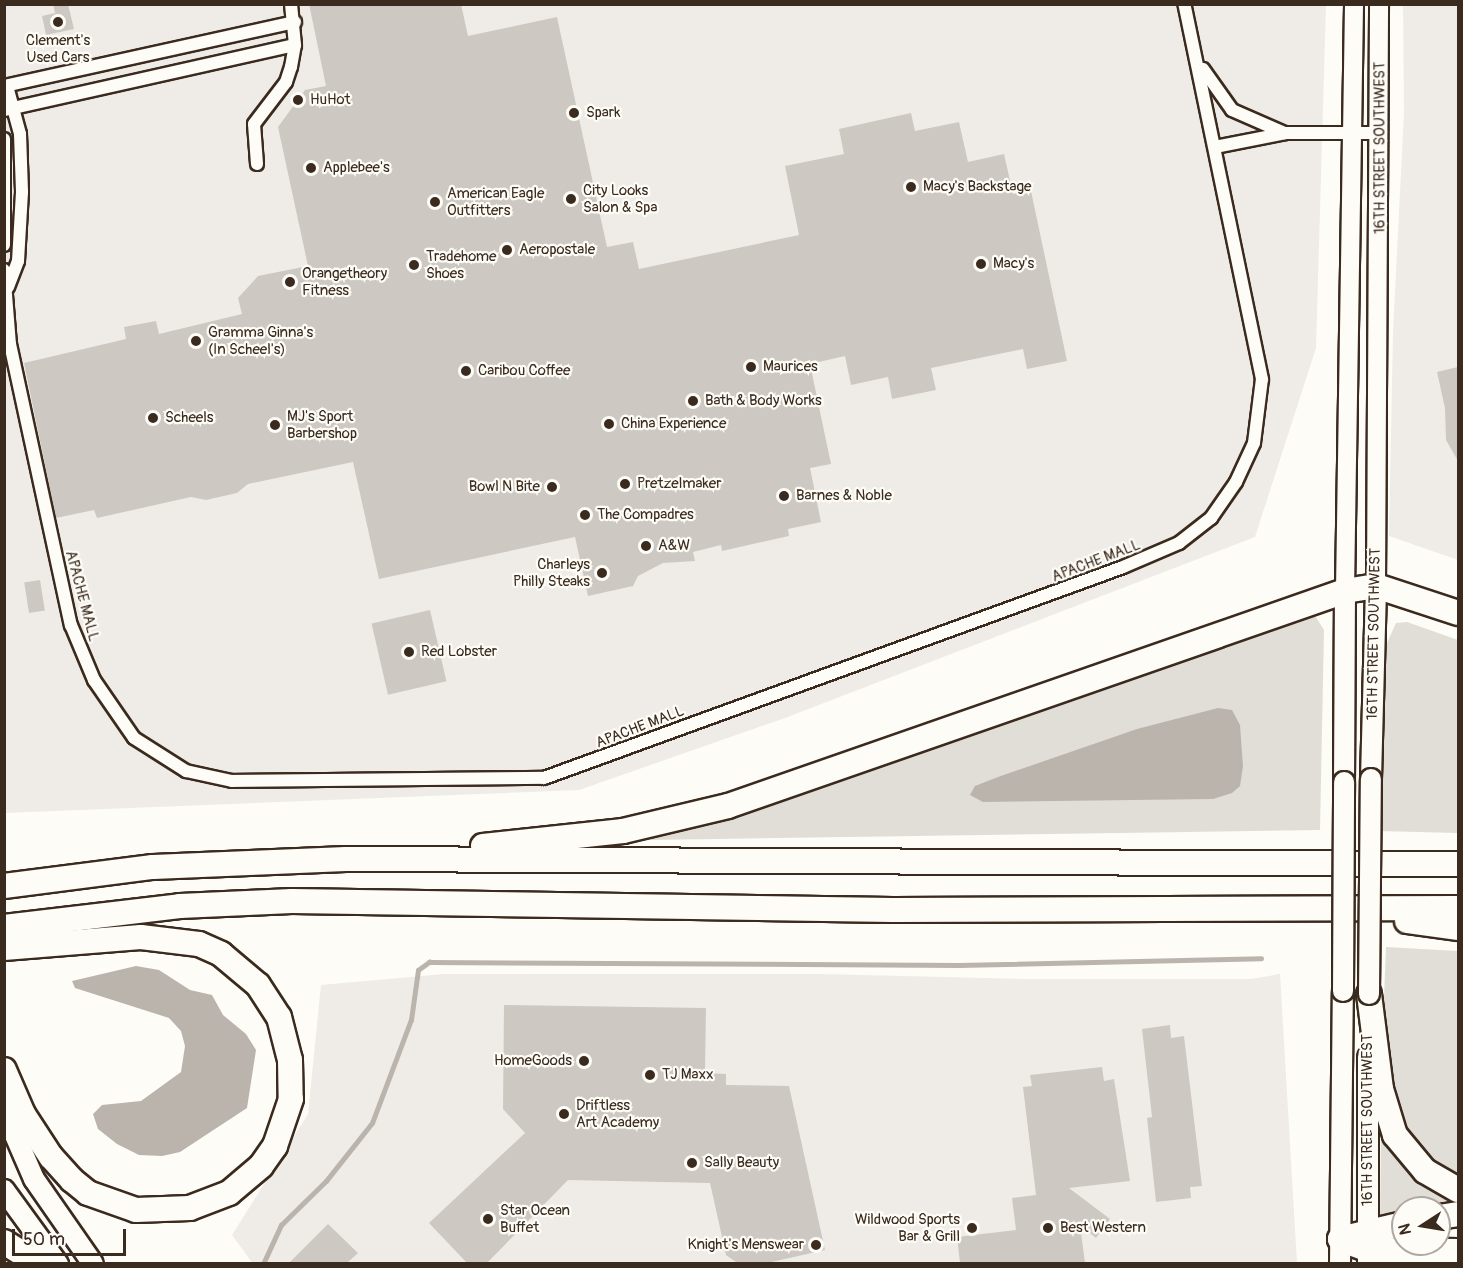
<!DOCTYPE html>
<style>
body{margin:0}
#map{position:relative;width:1463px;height:1268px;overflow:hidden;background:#fdfcf7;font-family:Pangolin,sans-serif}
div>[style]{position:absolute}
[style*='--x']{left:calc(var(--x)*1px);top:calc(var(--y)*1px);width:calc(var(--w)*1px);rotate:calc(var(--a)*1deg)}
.built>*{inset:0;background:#efece7}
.green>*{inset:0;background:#e1ded7}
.water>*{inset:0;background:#bbb4ad}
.stream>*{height:4.5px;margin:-2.25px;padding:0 2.25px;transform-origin:2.25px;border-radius:2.25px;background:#bbb4ad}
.building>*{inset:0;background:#cdc8c2;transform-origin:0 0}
.roads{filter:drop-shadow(2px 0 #3b2a1e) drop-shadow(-2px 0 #3b2a1e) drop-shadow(0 2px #3b2a1e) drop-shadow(0 -2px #3b2a1e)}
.minor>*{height:12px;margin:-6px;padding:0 6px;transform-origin:6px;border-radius:6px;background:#fdfcf7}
.secondary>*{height:18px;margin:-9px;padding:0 9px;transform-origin:9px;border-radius:9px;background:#fdfcf7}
.primary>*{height:20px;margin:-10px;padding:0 10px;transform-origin:10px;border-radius:10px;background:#fdfcf7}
.motorway>*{height:24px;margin:-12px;padding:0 12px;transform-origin:12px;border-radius:12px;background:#fdfcf7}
.bridges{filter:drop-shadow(2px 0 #3b2a1e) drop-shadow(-2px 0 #3b2a1e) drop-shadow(0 2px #3b2a1e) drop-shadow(0 -2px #3b2a1e)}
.primary-bridge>*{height:20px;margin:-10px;padding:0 10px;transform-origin:10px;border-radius:10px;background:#fdfcf7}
.dots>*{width:16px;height:16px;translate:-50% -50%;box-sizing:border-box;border:3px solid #fdfcf7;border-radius:50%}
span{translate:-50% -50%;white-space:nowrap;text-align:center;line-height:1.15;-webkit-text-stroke:4.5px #fdfcf7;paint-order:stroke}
.poi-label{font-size:15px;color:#3b2a1e}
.left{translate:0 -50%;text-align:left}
.right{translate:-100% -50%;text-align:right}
.street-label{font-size:15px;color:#3b2a1e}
.frame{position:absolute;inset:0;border:6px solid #3b2a1e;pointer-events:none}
.north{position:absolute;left:1391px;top:1196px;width:60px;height:60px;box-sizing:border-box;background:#fdfcf7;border:2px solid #afa8a0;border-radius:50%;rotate:258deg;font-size:16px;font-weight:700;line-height:24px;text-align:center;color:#3b2a1e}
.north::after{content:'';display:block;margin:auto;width:21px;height:27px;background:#3b2a1e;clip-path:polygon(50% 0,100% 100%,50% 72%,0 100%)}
.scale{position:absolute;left:12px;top:1229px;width:114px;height:27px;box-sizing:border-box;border:3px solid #3b2a1e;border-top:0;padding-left:8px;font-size:18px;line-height:21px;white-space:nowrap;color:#3b2a1e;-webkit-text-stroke:4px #fdfcf7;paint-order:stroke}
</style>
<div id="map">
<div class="built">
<div style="clip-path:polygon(4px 5px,1326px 5px,1316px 348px,1255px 537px,785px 718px,579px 790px,5px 813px)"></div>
<div style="clip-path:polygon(1403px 5px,1458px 5px,1458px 560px,1389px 536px,1393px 331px,1404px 113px)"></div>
<div style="clip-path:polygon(444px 974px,817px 974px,1027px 979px,1251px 979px,1280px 974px,1297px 1263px,253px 1264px,232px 1235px,308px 1114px,321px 985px)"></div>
</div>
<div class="green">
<div style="clip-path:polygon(1312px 611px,1324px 630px,1320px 830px,650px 840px,651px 834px)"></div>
<div style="clip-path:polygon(1407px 622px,1458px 640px,1458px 833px,1379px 831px,1386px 645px,1396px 623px)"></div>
<div style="clip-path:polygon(1386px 947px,1458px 951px,1458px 1175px,1441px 1167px,1419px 1148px,1395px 1108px,1384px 998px)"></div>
<div style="clip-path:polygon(1381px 1136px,1408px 1173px,1425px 1188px,1457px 1202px,1403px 1208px,1403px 1215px,1380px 1220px)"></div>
</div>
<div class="water">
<div style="clip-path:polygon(1218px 708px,1232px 710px,1240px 725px,1243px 766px,1240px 786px,1232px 793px,1213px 799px,983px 802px,970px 795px,975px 786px,998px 777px,1137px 729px)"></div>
<div style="clip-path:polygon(136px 966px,159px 970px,190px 990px,212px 995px,223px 1015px,246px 1034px,256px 1050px,247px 1108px,180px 1152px,162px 1156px,139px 1155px,117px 1144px,98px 1129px,93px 1114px,102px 1105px,141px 1101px,181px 1072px,185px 1046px,181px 1031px,169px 1018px,75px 988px,72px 981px)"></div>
</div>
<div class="stream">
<div style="--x:263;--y:1264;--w:43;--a:-65.2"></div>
<div style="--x:281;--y:1225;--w:63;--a:-44.4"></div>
<div style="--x:326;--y:1181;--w:74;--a:-51.6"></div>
<div style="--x:372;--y:1123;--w:110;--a:-69.3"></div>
<div style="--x:411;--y:1020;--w:50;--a:-82"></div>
<div style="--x:418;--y:970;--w:14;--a:-36"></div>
<div style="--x:429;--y:962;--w:530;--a:0.32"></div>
<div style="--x:959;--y:965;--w:302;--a:-1.3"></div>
</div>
<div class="building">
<div style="clip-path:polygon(53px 4px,68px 4px,74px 29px,46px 35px,42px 16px,55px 13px)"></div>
<div style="clip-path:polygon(309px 4px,461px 4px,468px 36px,557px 17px,607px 247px,633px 242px,639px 269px,799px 235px,785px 166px,844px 154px,839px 129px,911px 113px,915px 131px,959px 122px,968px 162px,1004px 154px,1013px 194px,1031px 191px,1067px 361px,1027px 369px,1023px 349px,931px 368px,936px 390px,892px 399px,888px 377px,851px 385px,845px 356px,810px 364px,831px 464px,810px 468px,821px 522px,788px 529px,789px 536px,722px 551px,721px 545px,693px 552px,695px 561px,663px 563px,638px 576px,633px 586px,588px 596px,575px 537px,379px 579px,353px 462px,248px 484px,237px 493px,206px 500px,191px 497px,97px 518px,94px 510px,56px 518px,24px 363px,126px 339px,124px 327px,156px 321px,159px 334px,242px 314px,238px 298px,258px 276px,308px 266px,278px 127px,305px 90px,326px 86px)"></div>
<div style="clip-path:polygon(1458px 367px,1458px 461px,1446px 440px,1445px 408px,1437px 372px)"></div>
<div style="left:40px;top:580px;width:31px;height:16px;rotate:81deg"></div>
<div style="left:430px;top:610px;width:73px;height:60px;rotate:77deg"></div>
<div style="clip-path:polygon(504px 1005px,706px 1008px,705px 1073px,726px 1074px,726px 1085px,789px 1086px,825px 1250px,767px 1263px,736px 1262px,726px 1255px,710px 1183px,568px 1180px,487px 1263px,467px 1263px,429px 1223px,525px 1133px,503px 1109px)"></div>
<div style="clip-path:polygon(1170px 1025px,1171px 1038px,1184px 1036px,1202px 1186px,1190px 1187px,1191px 1198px,1156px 1202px,1147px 1118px,1152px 1117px,1142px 1029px)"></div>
<div style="clip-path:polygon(1102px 1067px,1104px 1081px,1114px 1079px,1130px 1181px,1069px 1188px,1110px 1219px,1096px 1238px,1080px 1225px,1085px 1263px,960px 1263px,957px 1237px,1016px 1230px,1012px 1198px,1036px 1195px,1023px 1087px,1032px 1086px,1030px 1075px)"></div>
<div style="clip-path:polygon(328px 1224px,358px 1253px,347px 1263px,289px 1263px)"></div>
</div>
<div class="roads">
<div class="minor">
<div style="--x:1203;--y:69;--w:50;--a:54.7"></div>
<div style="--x:1232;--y:110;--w:58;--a:23.5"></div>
<div style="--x:4;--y:86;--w:298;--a:-12.4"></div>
<div style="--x:7;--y:86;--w:50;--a:74.8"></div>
<div style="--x:20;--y:134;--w:58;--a:88"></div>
<div style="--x:22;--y:192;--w:69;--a:93.3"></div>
<div style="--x:18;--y:261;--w:28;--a:111"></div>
<div style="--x:4;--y:110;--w:298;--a:-12.6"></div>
<div style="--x:4;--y:139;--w:106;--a:90"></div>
<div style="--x:1215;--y:147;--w:72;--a:-11.2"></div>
<div style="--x:1286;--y:133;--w:94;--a:0"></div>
<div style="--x:257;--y:164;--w:40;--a:-94.3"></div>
<div style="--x:254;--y:124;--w:53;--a:-52.7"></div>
<div style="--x:286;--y:82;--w:16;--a:-72"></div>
<div style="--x:291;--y:67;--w:22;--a:-80"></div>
<div style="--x:295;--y:45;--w:41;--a:-95.6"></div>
<div style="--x:4;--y:270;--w:74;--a:85.4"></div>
<div style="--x:10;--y:344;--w:288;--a:77.8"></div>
<div style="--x:71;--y:625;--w:60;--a:67.3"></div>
<div style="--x:94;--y:680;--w:70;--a:55.4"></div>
<div style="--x:134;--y:738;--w:62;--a:32.4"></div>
<div style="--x:186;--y:771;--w:47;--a:12.3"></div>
<div style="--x:232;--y:781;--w:312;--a:-0.6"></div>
<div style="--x:544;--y:778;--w:616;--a:-20.02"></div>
<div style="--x:1123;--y:567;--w:61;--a:-23.2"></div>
<div style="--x:1179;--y:543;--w:41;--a:-38"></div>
<div style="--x:1211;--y:518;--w:44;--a:-55.2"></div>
<div style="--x:1236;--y:482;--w:43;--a:-65.2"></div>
<div style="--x:1254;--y:443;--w:64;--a:-82.9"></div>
<div style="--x:1262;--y:379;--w:383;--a:-101.7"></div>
</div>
<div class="secondary">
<div style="--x:1376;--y:586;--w:582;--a:-89.7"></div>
<div style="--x:1345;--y:591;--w:587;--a:-89.12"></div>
</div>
<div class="primary">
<div style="--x:1371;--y:779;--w:193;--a:-88.5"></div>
<div style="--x:1344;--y:782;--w:191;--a:-89.7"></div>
<div style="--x:1368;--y:1057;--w:207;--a:90"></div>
<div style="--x:4;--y:1110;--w:75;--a:66.5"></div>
<div style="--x:34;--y:1179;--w:103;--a:55.2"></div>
<div style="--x:4;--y:1190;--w:92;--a:53.9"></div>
<div style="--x:1340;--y:1264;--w:273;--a:-89.4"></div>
</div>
<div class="motorway">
<div style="--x:483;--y:846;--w:141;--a:-6.1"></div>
<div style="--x:623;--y:831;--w:108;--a:-13.4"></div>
<div style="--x:728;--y:806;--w:653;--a:-19.21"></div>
<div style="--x:1345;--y:591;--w:31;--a:-9"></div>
<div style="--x:1376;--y:586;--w:86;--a:18.2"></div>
<div style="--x:4;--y:886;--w:150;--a:-7.3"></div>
<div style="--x:153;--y:867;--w:193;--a:-2.4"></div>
<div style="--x:346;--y:859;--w:1112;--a:0.26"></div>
<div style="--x:1407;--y:921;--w:51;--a:7.8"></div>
<div style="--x:4;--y:927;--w:177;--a:-6.8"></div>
<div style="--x:180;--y:906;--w:112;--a:-2.6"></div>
<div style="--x:292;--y:901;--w:601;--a:0.86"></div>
<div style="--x:893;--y:910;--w:565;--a:-0.2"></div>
<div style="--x:4;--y:948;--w:137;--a:-4.6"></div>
<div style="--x:141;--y:937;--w:58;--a:6.9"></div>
<div style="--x:199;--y:944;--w:24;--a:24"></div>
<div style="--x:221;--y:954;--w:48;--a:40"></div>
<div style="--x:258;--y:985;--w:38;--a:57"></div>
<div style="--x:279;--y:1017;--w:44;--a:75.7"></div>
<div style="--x:290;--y:1060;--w:39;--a:89"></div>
<div style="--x:291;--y:1099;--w:50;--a:108.8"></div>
<div style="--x:275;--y:1146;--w:24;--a:125"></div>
<div style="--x:261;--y:1166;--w:42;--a:139.8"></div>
<div style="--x:229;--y:1193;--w:42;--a:159"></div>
<div style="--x:190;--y:1208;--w:54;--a:177.9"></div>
<div style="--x:136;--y:1210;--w:51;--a:-160.5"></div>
<div style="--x:88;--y:1193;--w:21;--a:-141"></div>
<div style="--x:72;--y:1180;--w:31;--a:-132"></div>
<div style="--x:51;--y:1157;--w:51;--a:-123.1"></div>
<div style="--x:23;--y:1114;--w:48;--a:-113.4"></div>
<div style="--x:1369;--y:994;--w:96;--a:82.8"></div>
<div style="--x:1381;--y:1089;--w:48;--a:73.1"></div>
<div style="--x:1395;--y:1135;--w:47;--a:50.2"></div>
<div style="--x:1425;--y:1171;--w:38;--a:30"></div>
<div style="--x:1439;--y:1217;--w:19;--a:-9"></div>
<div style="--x:1340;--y:1239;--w:31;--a:21"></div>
<div style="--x:1369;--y:1250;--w:89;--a:0.6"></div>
<div style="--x:1340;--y:1239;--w:65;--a:-13.4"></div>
<div style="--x:4;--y:1242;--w:41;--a:32.2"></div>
</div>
</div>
<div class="bridges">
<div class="primary-bridge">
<div style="--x:1343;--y:991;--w:209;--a:-89.7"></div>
<div style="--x:1369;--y:994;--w:215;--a:-89.5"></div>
</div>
</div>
<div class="dots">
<div style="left:58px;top:22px;background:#3b2a1e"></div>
<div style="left:298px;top:100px;background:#3b2a1e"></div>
<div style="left:574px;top:113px;background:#3b2a1e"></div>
<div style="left:311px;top:168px;background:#3b2a1e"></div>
<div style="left:911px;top:187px;background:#3b2a1e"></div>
<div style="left:571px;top:199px;background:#3b2a1e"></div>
<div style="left:435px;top:202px;background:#3b2a1e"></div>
<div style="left:507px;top:250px;background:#3b2a1e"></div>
<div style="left:981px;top:264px;background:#3b2a1e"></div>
<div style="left:414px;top:265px;background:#3b2a1e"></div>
<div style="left:290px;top:282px;background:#3b2a1e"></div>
<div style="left:196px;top:341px;background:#3b2a1e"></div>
<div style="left:751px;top:367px;background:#3b2a1e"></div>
<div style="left:466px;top:371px;background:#3b2a1e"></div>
<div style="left:693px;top:401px;background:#3b2a1e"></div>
<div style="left:153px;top:418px;background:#3b2a1e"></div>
<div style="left:609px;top:424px;background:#3b2a1e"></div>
<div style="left:275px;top:425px;background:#3b2a1e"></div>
<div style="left:625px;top:484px;background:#3b2a1e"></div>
<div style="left:552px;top:487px;background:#3b2a1e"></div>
<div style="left:784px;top:496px;background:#3b2a1e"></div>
<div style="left:585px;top:515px;background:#3b2a1e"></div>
<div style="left:646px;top:546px;background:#3b2a1e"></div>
<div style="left:602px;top:573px;background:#3b2a1e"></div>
<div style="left:409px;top:652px;background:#3b2a1e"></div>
<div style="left:584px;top:1061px;background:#3b2a1e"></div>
<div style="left:650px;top:1075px;background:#3b2a1e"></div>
<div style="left:564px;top:1114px;background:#3b2a1e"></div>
<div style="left:692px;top:1163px;background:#3b2a1e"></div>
<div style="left:488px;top:1219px;background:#3b2a1e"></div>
<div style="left:972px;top:1228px;background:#3b2a1e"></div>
<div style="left:1048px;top:1228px;background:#3b2a1e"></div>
<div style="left:816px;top:1245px;background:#3b2a1e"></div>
</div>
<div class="poi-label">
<span style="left:58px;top:49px">Clement's<br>Used Cars</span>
<span class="left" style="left:310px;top:100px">HuHot</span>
<span class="left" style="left:586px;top:113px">Spark</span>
<span class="left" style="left:323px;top:168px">Applebee's</span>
<span class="left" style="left:923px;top:187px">Macy's Backstage</span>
<span class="left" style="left:583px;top:199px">City Looks<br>Salon &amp; Spa</span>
<span class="left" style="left:447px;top:202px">American Eagle<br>Outfitters</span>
<span class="left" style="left:519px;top:250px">Aeropostale</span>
<span class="left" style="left:426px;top:265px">Tradehome<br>Shoes</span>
<span class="left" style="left:993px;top:264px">Macy's</span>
<span class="left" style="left:302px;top:282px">Orangetheory<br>Fitness</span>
<span class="left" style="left:208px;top:341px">Gramma Ginna's<br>(In Scheel's)</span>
<span class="left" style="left:763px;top:367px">Maurices</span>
<span class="left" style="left:478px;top:371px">Caribou Coffee</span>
<span class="left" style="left:705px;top:401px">Bath &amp; Body Works</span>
<span class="left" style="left:287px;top:425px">MJ's Sport<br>Barbershop</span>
<span class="left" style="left:165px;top:418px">Scheels</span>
<span class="left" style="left:621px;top:424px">China Experience</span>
<span class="left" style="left:637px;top:484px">Pretzelmaker</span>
<span class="right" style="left:540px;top:487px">Bowl N Bite</span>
<span class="left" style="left:796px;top:496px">Barnes &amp; Noble</span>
<span class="left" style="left:597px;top:515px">The Compadres</span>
<span class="left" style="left:658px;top:546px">A&amp;W</span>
<span class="right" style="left:590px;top:573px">Charleys<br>Philly Steaks</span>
<span class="left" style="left:421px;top:652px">Red Lobster</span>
<span class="right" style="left:572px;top:1061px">HomeGoods</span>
<span class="left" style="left:662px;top:1075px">TJ Maxx</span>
<span class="left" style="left:576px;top:1114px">Driftless<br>Art Academy</span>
<span class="left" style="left:704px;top:1163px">Sally Beauty</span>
<span class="left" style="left:500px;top:1219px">Star Ocean<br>Buffet</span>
<span class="right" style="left:960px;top:1228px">Wildwood Sports<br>Bar &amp; Grill</span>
<span class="left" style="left:1060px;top:1228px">Best Western</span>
<span class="right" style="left:804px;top:1245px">Knight's Menswear</span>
</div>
<div class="street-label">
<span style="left:1380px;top:148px;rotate:-90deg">16TH STREET SOUTHWEST</span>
<span style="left:1096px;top:561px;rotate:-21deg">APACHE MALL</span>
<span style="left:82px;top:596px;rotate:75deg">APACHE MALL</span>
<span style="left:1374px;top:634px;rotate:-89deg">16TH STREET SOUTHWEST</span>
<span style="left:640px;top:727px;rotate:-21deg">APACHE MALL</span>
<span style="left:1368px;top:1120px;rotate:-90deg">16TH STREET SOUTHWEST</span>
</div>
<div class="frame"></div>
<div class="north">N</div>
<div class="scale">50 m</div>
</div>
